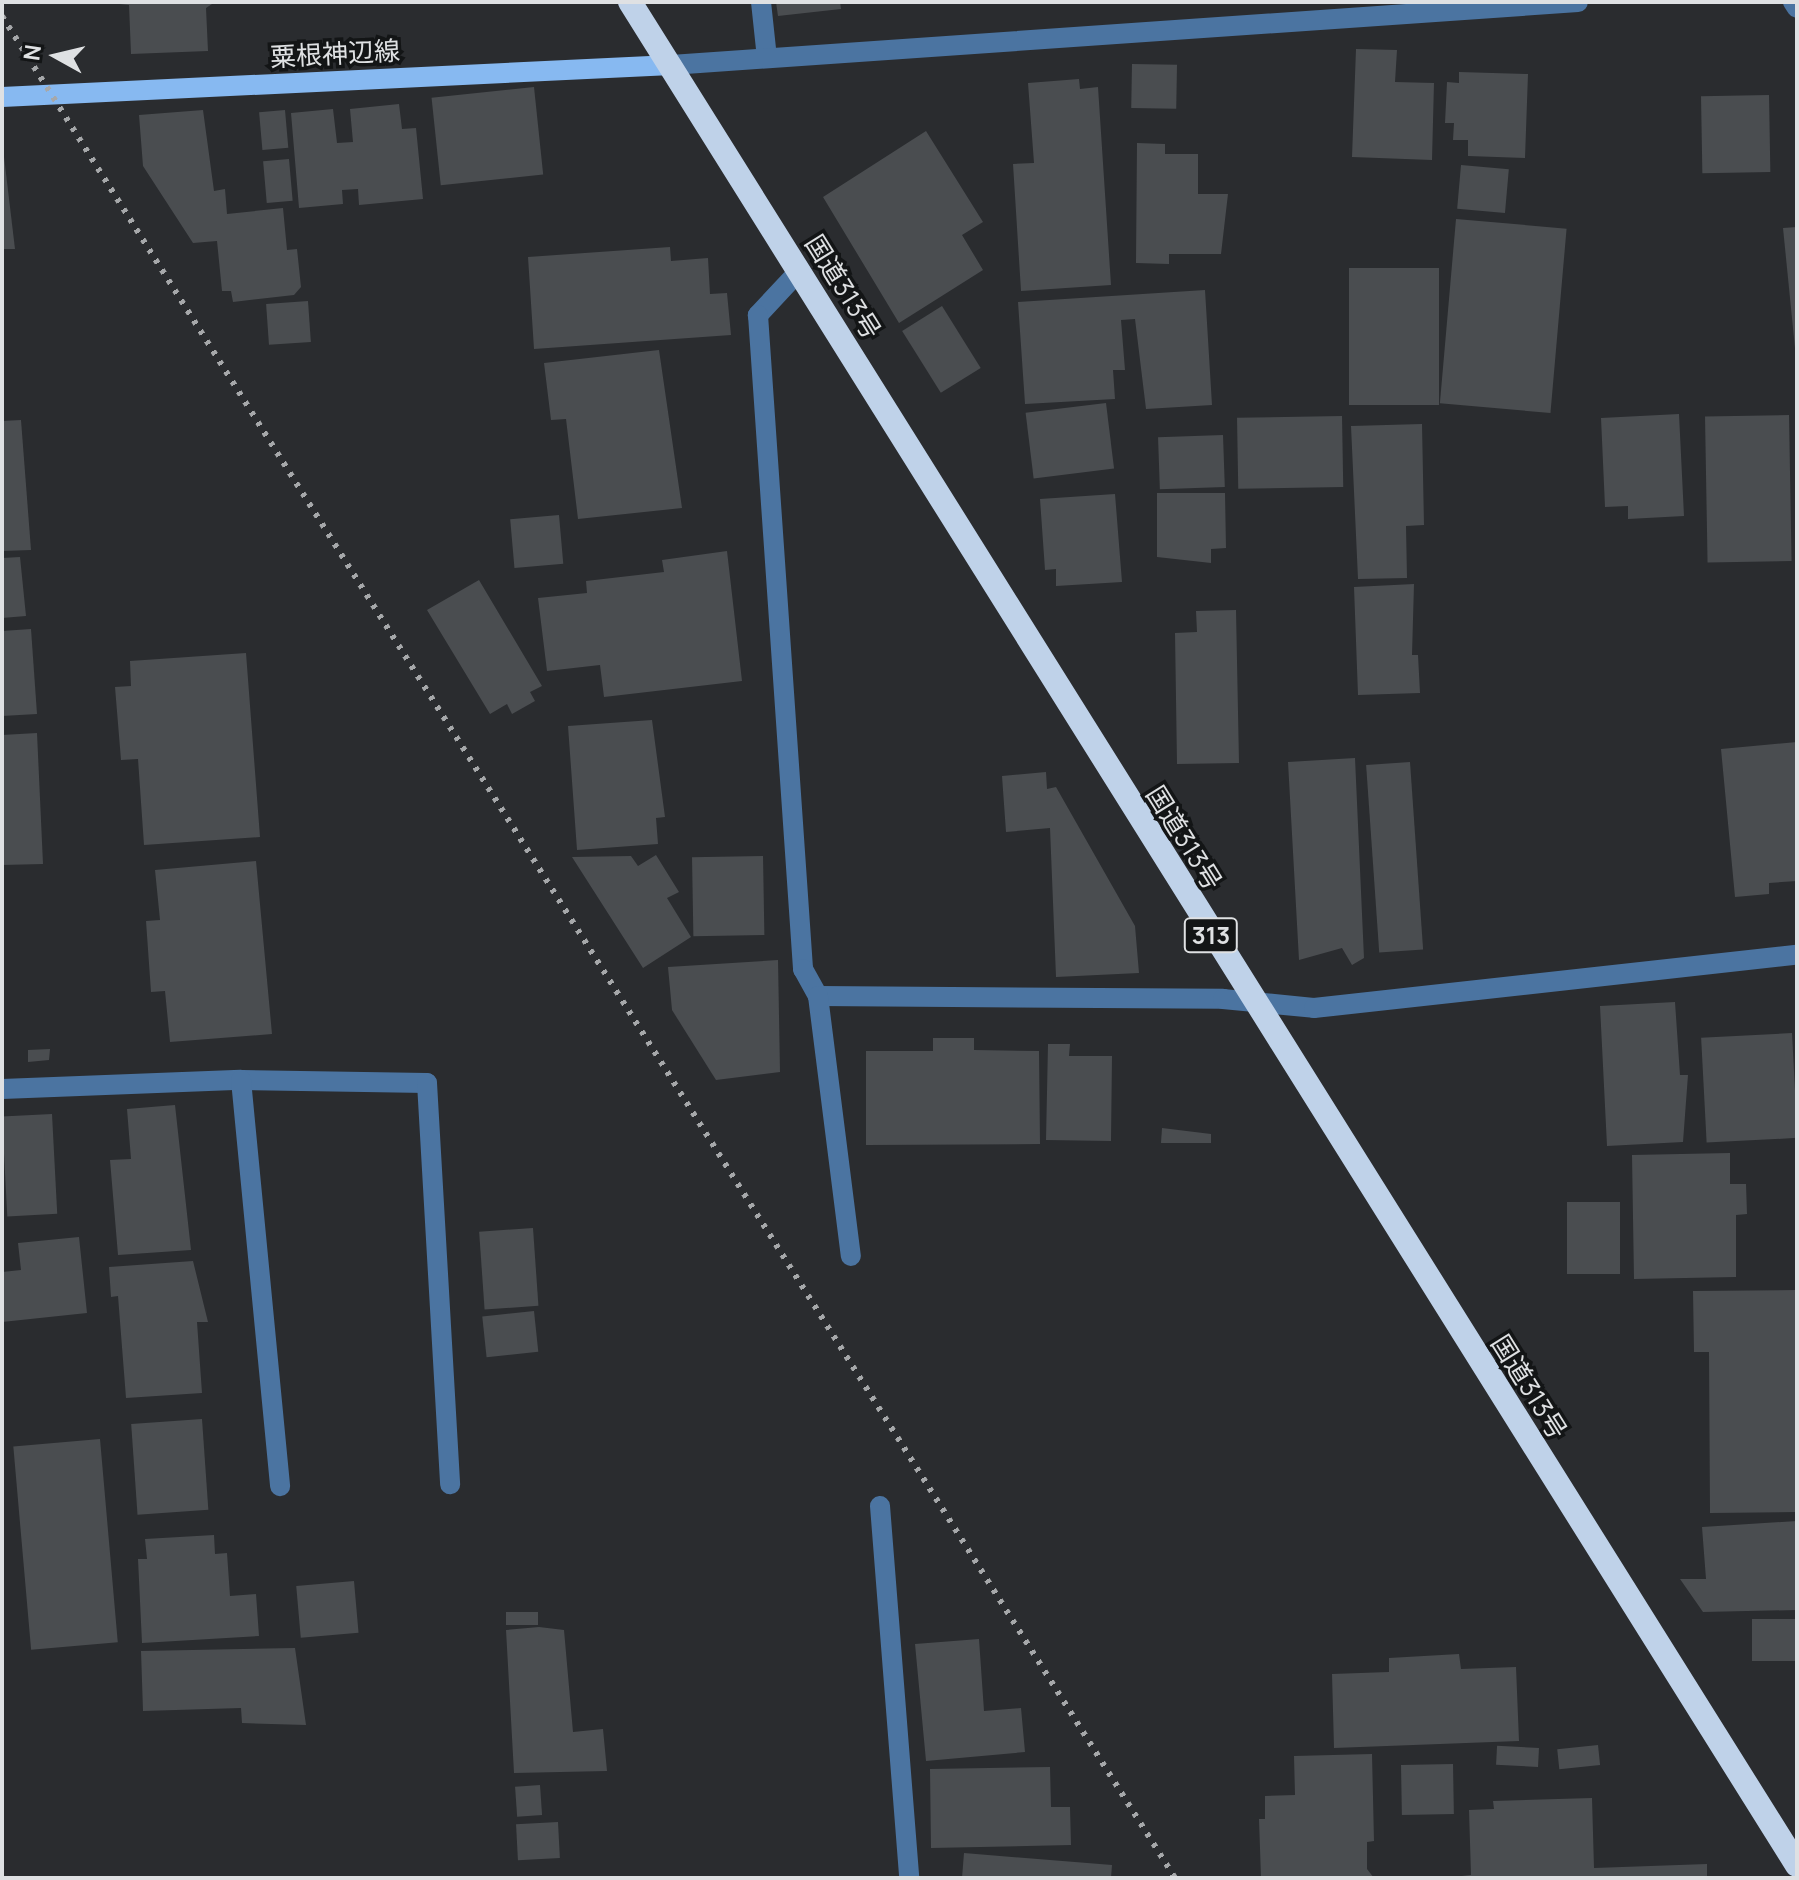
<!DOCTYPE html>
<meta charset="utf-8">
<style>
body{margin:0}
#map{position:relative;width:1799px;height:1880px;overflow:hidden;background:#2a2c2f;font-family:Manrope,"Noto Sans JP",sans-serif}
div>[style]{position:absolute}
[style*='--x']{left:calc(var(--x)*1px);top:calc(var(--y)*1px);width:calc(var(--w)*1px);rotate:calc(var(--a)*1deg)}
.building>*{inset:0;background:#4a4d50;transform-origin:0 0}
.minor>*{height:20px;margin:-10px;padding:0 10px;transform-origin:10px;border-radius:10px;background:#4b74a1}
.major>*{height:20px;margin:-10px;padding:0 10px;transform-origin:10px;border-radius:10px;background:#87b9f1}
.highway>*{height:24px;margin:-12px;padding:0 12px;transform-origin:12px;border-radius:12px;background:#bfd2e9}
.rail>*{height:6px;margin-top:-3px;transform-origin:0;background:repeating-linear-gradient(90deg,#a6a8aa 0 4px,transparent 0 12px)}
span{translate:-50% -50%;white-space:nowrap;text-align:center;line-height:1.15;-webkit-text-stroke:7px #131516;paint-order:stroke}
.shield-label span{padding:2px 6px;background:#131516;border:2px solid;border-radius:6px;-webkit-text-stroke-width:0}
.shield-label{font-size:24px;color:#dfe1e3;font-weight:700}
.street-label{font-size:26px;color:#dfe1e3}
.frame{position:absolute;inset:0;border:4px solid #dfe1e3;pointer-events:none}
.north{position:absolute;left:16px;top:16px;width:80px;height:80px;-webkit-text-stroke:6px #131516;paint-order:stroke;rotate:278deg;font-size:22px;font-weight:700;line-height:32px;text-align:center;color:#dfe1e3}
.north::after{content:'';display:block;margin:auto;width:28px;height:36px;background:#dfe1e3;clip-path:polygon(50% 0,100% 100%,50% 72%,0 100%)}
</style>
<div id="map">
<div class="building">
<div style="clip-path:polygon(100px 2px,215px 2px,206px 8px,208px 51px,131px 54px,129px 5px)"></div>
<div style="clip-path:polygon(776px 2px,840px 2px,841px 9px,778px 16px)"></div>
<div style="clip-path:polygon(1356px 49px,1397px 50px,1395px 82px,1434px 83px,1432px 160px,1352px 157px)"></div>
<div style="left:1132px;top:64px;width:45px;height:44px;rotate:1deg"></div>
<div style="clip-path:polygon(1459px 72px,1528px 74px,1525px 158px,1468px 156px,1468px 140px,1453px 140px,1454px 123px,1445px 123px,1447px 82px,1459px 83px)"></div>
<div style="clip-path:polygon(1079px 79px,1080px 89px,1098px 87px,1111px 285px,1021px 291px,1013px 164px,1034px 163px,1028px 83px)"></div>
<div style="left:534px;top:87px;width:88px;height:103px;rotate:84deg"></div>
<div style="left:1769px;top:95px;width:77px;height:68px;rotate:89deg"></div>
<div style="clip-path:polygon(399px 104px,402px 129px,416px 128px,423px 199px,359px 205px,358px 189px,342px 190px,343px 204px,299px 208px,291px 113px,333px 109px,337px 143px,353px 142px,350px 109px)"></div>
<div style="clip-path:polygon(203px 110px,214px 191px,225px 189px,227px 214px,283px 208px,287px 250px,297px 249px,301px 287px,294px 295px,233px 302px,231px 291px,222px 291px,217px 241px,193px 243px,143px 166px,139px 115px)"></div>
<div style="left:285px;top:110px;width:38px;height:26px;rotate:85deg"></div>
<div style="clip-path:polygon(926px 131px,983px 222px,962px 235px,983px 270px,899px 323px,823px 197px)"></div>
<div style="clip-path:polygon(2px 140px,15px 249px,2px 249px)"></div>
<div style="clip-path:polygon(1137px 143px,1165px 144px,1165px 154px,1198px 154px,1198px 194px,1228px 194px,1221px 254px,1169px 254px,1169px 264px,1136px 263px)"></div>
<div style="left:289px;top:159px;width:42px;height:26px;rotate:85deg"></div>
<div style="left:1461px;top:165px;width:48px;height:44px;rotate:5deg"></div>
<div style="left:1456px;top:219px;width:111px;height:185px;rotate:5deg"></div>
<div style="clip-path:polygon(1797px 227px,1797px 348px,1795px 348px,1783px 228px)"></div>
<div style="clip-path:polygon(670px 247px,671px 261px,708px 258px,710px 294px,727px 293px,731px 335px,534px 349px,528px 257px)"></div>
<div style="left:1439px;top:268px;width:137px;height:90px;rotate:90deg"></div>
<div style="clip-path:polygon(1205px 290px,1212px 405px,1146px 409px,1135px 319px,1121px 320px,1125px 370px,1113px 370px,1115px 399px,1025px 404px,1018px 302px)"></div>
<div style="left:308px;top:301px;width:41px;height:42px;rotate:86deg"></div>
<div style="left:942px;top:306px;width:73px;height:47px;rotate:58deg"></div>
<div style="clip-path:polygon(659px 350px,682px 508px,578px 519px,566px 419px,551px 420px,544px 363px)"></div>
<div style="left:1106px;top:403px;width:66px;height:81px;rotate:83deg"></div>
<div style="clip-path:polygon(1679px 414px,1684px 516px,1628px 519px,1628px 506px,1605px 507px,1601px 418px)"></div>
<div style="left:1789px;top:415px;width:146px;height:84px;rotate:89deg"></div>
<div style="left:1342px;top:416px;width:71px;height:105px;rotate:89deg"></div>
<div style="clip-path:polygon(21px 420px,31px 550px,2px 551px,2px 421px)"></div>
<div style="clip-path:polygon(1422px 424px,1424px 525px,1406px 526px,1407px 578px,1358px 579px,1351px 426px)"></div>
<div style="left:1223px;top:435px;width:52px;height:65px;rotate:88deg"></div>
<div style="clip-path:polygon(1157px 493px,1225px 493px,1226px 548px,1211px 549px,1211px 563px,1157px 557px)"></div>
<div style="clip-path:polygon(1115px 494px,1122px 582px,1056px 586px,1056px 569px,1045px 570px,1040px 499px)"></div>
<div style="left:559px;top:515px;width:49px;height:49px;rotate:85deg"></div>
<div style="clip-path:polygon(727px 551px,742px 681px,604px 697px,600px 665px,547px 671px,538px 598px,587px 593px,586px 581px,664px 572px,662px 560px)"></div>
<div style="clip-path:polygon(20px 557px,26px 616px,2px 618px,2px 558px)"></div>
<div style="clip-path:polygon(479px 580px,542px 686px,530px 692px,535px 701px,512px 714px,507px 704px,490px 714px,427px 610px)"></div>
<div style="clip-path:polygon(1414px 584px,1412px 655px,1418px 655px,1420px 693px,1358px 695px,1354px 587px)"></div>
<div style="clip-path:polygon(1236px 610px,1239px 763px,1177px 764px,1175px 633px,1197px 632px,1196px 611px)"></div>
<div style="clip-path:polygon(31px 629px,37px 714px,2px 716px,2px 631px)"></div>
<div style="clip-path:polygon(246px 653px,260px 837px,144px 845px,138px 759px,121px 760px,115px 687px,131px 686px,130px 661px)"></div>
<div style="clip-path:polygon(652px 720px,665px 817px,656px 818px,658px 844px,577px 850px,568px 726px)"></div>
<div style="clip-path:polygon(37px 733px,43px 864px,2px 865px,2px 735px)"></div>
<div style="clip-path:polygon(1797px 742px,1797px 881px,1769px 883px,1769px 894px,1735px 897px,1721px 749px)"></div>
<div style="clip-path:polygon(1355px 758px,1364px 958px,1352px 965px,1342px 948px,1299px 960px,1288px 762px)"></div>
<div style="left:1410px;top:762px;width:188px;height:44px;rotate:86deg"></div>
<div style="clip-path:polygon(1046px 772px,1047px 789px,1056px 787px,1135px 926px,1139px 973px,1056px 977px,1050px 828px,1006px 832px,1002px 776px)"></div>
<div style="clip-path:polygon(656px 855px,679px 892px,667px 898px,691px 937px,643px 968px,572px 857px,631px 856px,638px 866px)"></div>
<div style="left:763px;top:856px;width:79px;height:71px;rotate:89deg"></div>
<div style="clip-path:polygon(256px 861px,272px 1034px,170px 1042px,165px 991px,151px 992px,146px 921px,160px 920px,155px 870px)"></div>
<div style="clip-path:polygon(778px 960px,780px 1072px,716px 1080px,672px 1010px,668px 967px)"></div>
<div style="clip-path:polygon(1675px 1002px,1680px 1075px,1688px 1075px,1683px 1142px,1607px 1146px,1600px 1006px)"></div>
<div style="left:1792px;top:1033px;width:105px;height:91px;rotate:87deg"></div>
<div style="clip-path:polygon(933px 1038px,974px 1038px,974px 1050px,1039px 1051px,1040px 1144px,866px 1145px,866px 1051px,933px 1051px)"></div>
<div style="clip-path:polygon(1048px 1044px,1070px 1044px,1069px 1056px,1112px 1056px,1111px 1141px,1046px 1140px)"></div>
<div style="clip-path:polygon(50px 1049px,49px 1060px,28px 1062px,28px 1050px)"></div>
<div style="clip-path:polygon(175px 1105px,191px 1250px,118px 1255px,110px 1160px,131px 1159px,127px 1109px)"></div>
<div style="left:52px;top:1114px;width:100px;height:50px;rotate:87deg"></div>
<div style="clip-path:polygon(1162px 1128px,1211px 1134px,1211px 1143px,1161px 1143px)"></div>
<div style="clip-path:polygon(1730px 1153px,1730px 1184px,1746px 1184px,1747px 1214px,1736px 1215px,1736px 1277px,1634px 1279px,1632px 1155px)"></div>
<div style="left:1567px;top:1202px;width:53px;height:72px"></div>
<div style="left:533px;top:1228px;width:78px;height:54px;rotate:86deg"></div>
<div style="clip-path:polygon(79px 1237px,87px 1313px,2px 1322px,2px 1272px,21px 1270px,18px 1243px)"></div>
<div style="clip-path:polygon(193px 1261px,208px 1322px,197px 1322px,202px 1393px,126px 1398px,118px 1296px,111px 1297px,109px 1267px)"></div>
<div style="clip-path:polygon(1797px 1290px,1797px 1512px,1710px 1513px,1709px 1352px,1694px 1352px,1693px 1291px)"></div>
<div style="left:534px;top:1311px;width:41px;height:52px;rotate:84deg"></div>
<div style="left:202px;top:1419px;width:91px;height:71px;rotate:86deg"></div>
<div style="left:100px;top:1439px;width:204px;height:87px;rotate:85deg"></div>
<div style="clip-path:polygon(1797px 1521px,1797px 1610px,1703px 1612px,1680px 1579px,1706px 1579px,1702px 1527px)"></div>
<div style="clip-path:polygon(214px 1535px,215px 1554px,227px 1553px,230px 1596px,256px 1594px,259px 1636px,142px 1643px,138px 1559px,147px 1559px,145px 1539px)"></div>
<div style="left:354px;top:1581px;width:52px;height:58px;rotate:85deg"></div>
<div style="left:506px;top:1612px;width:32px;height:13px"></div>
<div style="left:1797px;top:1619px;width:42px;height:45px;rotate:90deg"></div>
<div style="clip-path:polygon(539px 1627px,564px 1630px,573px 1732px,603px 1729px,607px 1771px,514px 1773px,506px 1630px)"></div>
<div style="clip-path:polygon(979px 1639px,984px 1711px,1021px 1708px,1025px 1752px,926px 1761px,915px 1644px)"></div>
<div style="clip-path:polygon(295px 1648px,306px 1725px,242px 1723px,241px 1708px,143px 1711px,141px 1651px)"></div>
<div style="clip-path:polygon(1459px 1654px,1461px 1669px,1516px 1667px,1519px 1741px,1334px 1748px,1332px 1674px,1389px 1672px,1389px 1658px)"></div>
<div style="left:1598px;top:1745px;width:20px;height:41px;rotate:84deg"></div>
<div style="left:1539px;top:1748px;width:19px;height:42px;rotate:93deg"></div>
<div style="clip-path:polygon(1372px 1754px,1374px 1841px,1367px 1842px,1367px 1869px,1374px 1878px,1261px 1878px,1259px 1819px,1265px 1819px,1265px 1796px,1295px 1795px,1294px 1756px)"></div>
<div style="left:1453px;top:1764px;width:50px;height:52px;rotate:89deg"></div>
<div style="clip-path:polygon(1050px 1767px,1051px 1807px,1070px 1807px,1071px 1845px,931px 1848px,930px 1769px)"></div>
<div style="left:540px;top:1785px;width:30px;height:25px;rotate:86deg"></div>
<div style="clip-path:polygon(1592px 1798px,1594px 1868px,1707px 1864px,1707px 1878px,1443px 1878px,1471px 1875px,1469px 1810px,1494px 1809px,1493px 1801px)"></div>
<div style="left:558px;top:1822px;width:36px;height:42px;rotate:87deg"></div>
<div style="clip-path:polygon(964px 1853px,1112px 1865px,1111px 1878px,962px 1878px)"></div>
</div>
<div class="minor">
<div style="--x:761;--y:2;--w:56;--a:83.9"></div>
<div style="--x:1793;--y:2;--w:7;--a:56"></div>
<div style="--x:671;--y:65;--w:909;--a:-3.97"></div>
<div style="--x:800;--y:270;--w:62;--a:133"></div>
<div style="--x:758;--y:315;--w:656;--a:86.06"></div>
<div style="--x:803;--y:969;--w:31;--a:61"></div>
<div style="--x:818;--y:996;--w:405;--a:0.4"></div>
<div style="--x:1223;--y:999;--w:91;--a:5.6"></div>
<div style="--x:1314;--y:1008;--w:486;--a:-6.3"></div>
<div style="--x:818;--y:996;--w:262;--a:82.8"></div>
<div style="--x:241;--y:1080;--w:186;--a:0.9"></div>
<div style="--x:427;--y:1083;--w:402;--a:86.7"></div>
<div style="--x:2;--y:1089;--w:239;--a:-2.2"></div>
<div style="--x:241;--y:1080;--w:408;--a:84.5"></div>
<div style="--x:880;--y:1506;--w:373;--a:85.5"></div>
</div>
<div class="major">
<div style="--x:2;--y:97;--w:670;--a:-2.74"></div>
</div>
<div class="highway">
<div style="--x:630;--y:2;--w:2198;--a:57.94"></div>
</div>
<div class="rail">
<div style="--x:2;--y:16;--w:2201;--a:57.79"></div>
</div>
<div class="shield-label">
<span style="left:1211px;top:935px">313</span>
</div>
<div class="street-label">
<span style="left:335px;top:54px;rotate:-3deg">粟根神辺線</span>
<span style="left:843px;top:287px;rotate:58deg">国道313号</span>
<span style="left:1184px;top:838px;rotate:58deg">国道313号</span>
<span style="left:1529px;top:1387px;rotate:58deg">国道313号</span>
</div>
<div class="frame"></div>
<div class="north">N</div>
</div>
